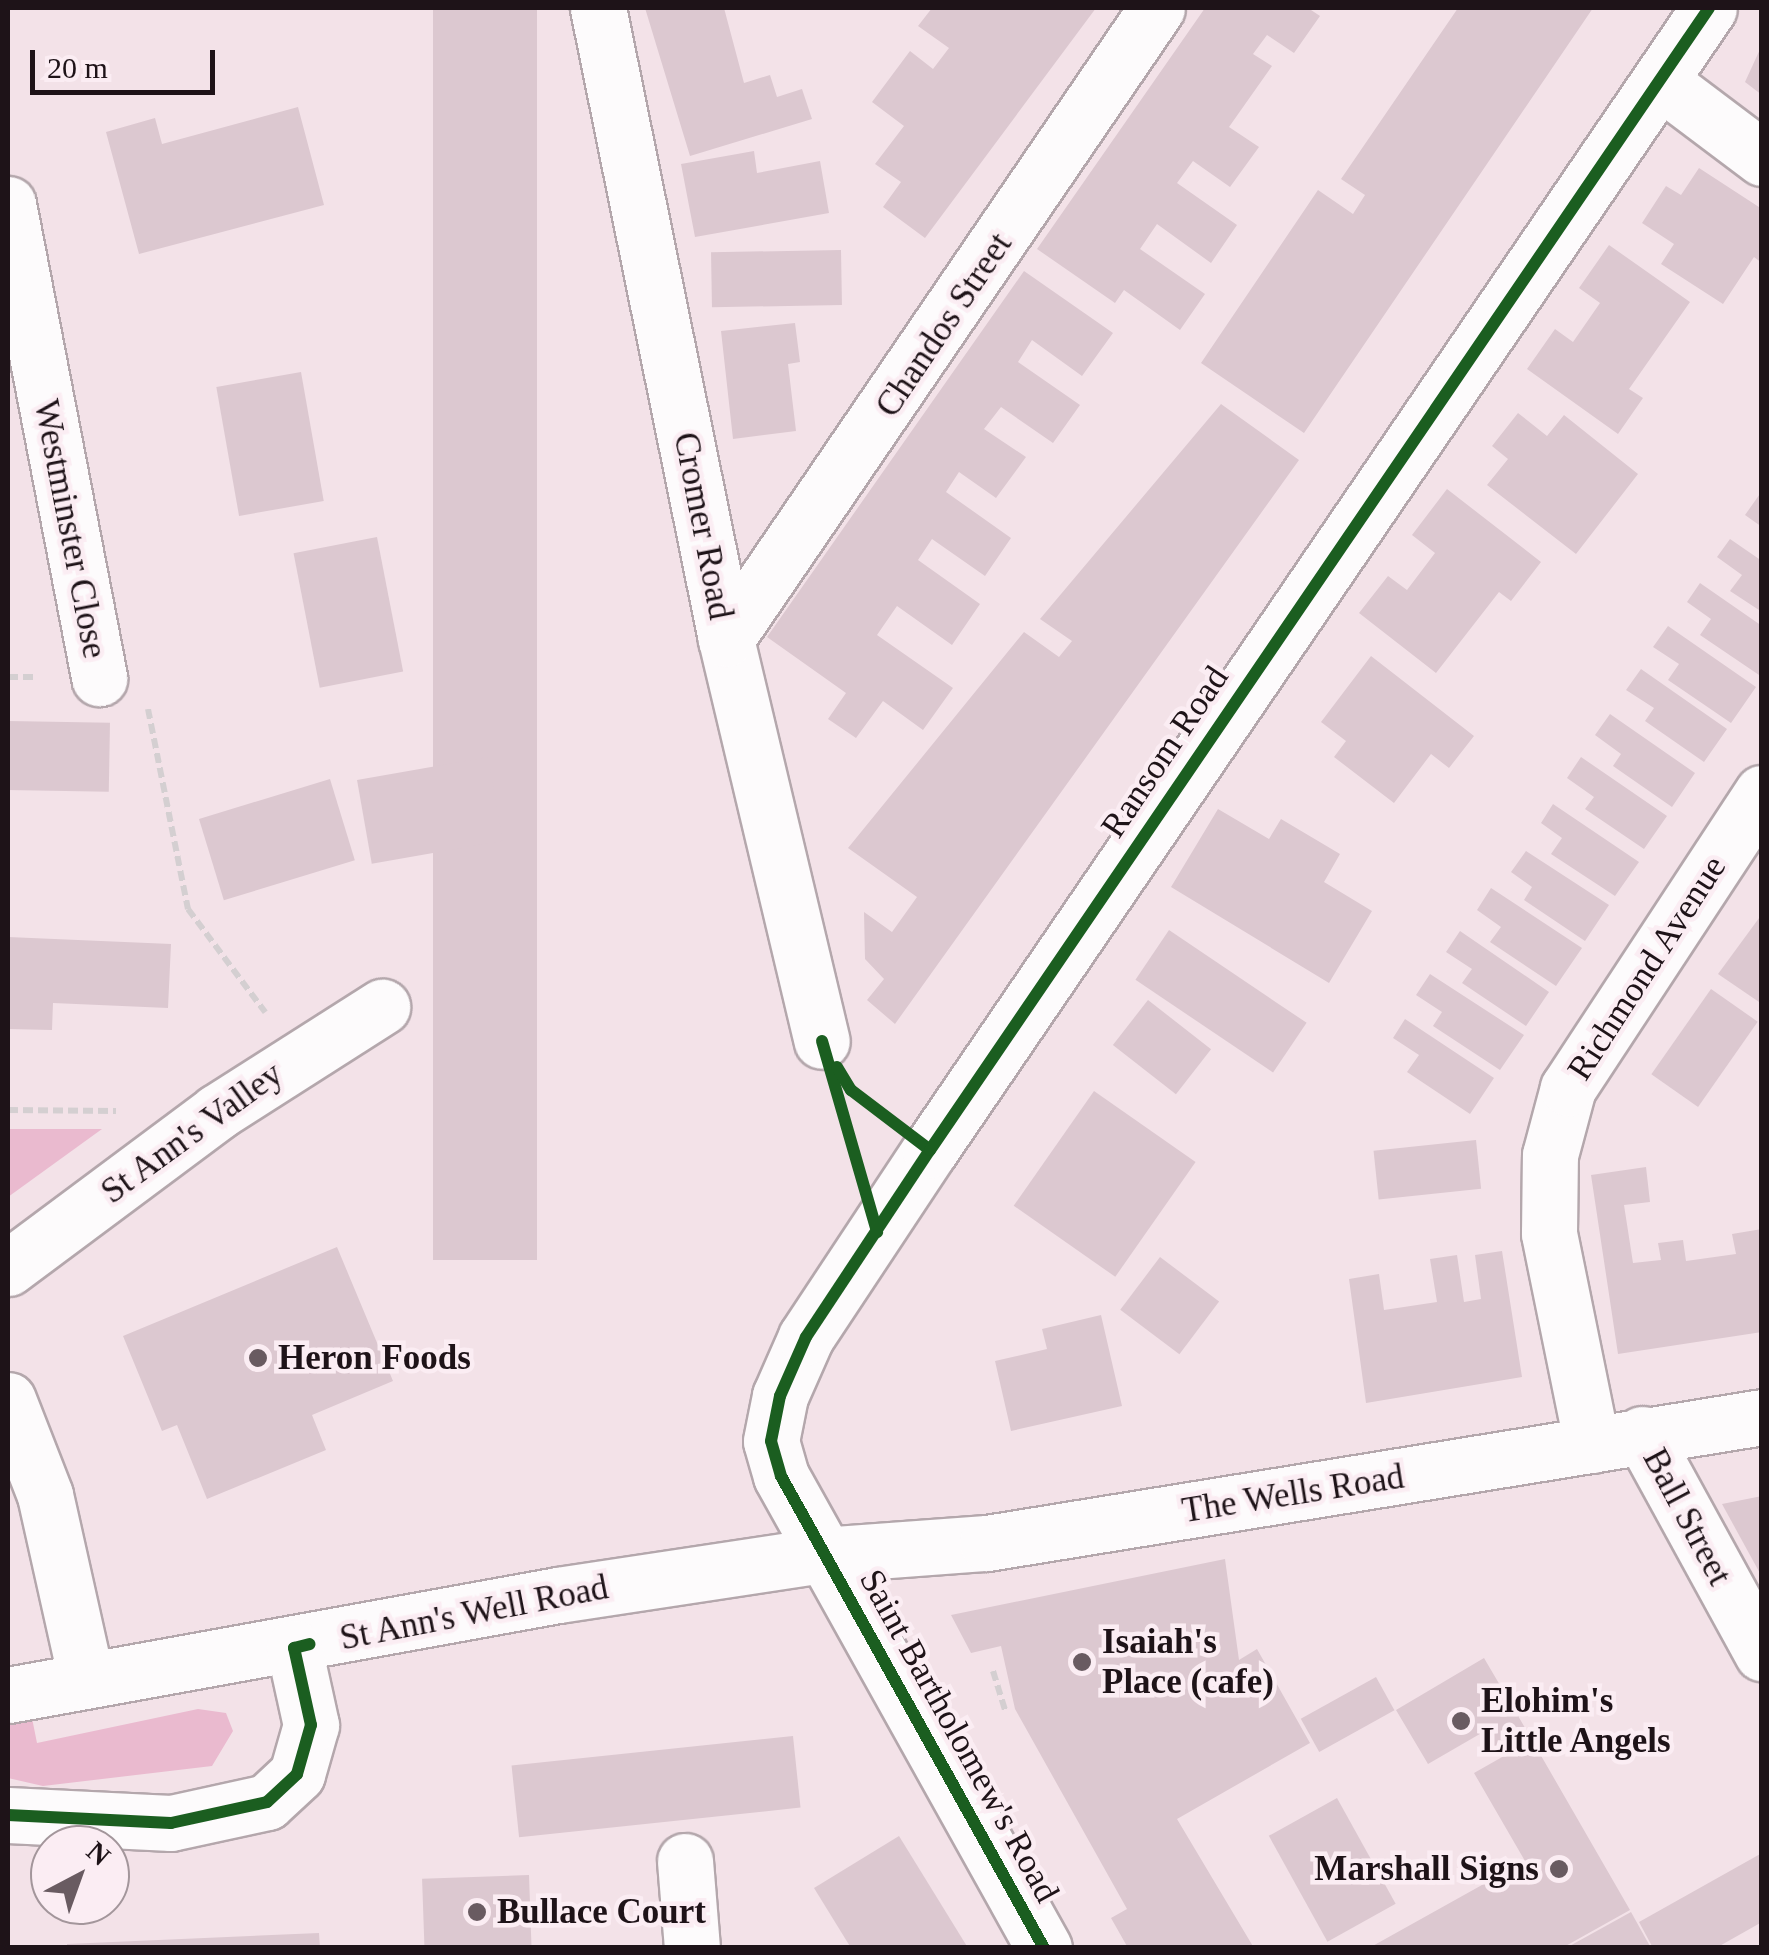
<!DOCTYPE html>
<style>
body{margin:0}
#map{position:relative;width:1769px;height:1955px;overflow:hidden;background:#f3e2e8;font-family:"Times New Roman",serif}
div>[style]{position:absolute}
[style*='--x']{left:calc(var(--x)*1px);top:calc(var(--y)*1px);width:calc(var(--w)*1px);rotate:calc(var(--a)*1deg)}
.green>*{inset:0;background:#eabacf}
.building>*{inset:0;background:#dcc8d0;transform-origin:0 0}
.path>*{height:6px;margin-top:-3px;transform-origin:0;background:repeating-linear-gradient(90deg,#d4cfd1 0 10px,transparent 0 15px)}
.roads{filter:drop-shadow(2px 0 #b4a7ac) drop-shadow(-2px 0 #b4a7ac) drop-shadow(0 2px #b4a7ac) drop-shadow(0 -2px #b4a7ac)}
.minor>*{height:55px;margin:-27.5px;padding:0 27.5px;transform-origin:27.5px;border-radius:27.5px;background:#fdfbfc}
.cycleway>*{height:12px;margin:-6px;padding:0 6px;transform-origin:6px;border-radius:6px;background:#1b5e20}
.dots>*{width:28px;height:28px;translate:-50% -50%;box-sizing:border-box;border:5px solid #fbedf3;border-radius:50%}
span{translate:-50% -50%;white-space:nowrap;text-align:center;line-height:1.15;-webkit-text-stroke:9px #fbedf3;paint-order:stroke}
.street-label{font-size:35px;color:#1e1318}
.poi-label{font-size:35px;color:#1e1318;font-weight:700}
.left{translate:0 -50%;text-align:left}
.right{translate:-100% -50%;text-align:right}
.frame{position:absolute;inset:0;border:10px solid #1e1318;pointer-events:none}
.north{position:absolute;left:30px;top:1825px;width:100px;height:100px;box-sizing:border-box;background:#fbedf3;border:2px solid #a3969b;border-radius:50%;rotate:41deg;font-size:28px;font-weight:700;line-height:40px;text-align:center;color:#1e1318}
.north::after{content:'';display:block;margin:auto;width:35px;height:45px;background:#695b61;clip-path:polygon(50% 0,100% 100%,50% 72%,0 100%)}
.scale{position:absolute;left:30px;top:50px;width:185px;height:45px;box-sizing:border-box;border:5px solid #1e1318;border-top:0;padding-left:12px;font-size:30px;line-height:35px;white-space:nowrap;color:#1e1318;-webkit-text-stroke:8px #fbedf3;paint-order:stroke}
</style>
<div id="map">
<div class="green">
<div style="clip-path:polygon(8px 1129px,102px 1129px,8px 1197px)"></div>
<div style="clip-path:polygon(198px 1709px,226px 1713px,233px 1731px,212px 1766px,43px 1786px,8px 1778px,8px 1716px,31px 1713px,37px 1743px)"></div>
</div>
<div class="building">
<div style="left:433px;top:8px;width:104px;height:1252px"></div>
<div style="clip-path:polygon(645px 8px,724px 8px,744px 83px,770px 75px,777px 97px,802px 89px,812px 119px,690px 156px)"></div>
<div style="clip-path:polygon(932px 8px,1096px 8px,925px 238px,883px 207px,901px 182px,875px 164px,904px 126px,872px 102px,910px 51px,933px 69px,949px 48px,918px 26px)"></div>
<div style="clip-path:polygon(1205px 8px,1308px 8px,1320px 16px,1294px 53px,1267px 35px,1253px 54px,1272px 66px,1229px 127px,1259px 147px,1230px 187px,1193px 161px,1177px 183px,1237px 225px,1211px 263px,1157px 224px,1140px 249px,1205px 294px,1180px 330px,1124px 290px,1115px 303px,1037px 249px)"></div>
<div style="clip-path:polygon(1458px 8px,1593px 8px,1304px 433px,1201px 363px,1318px 190px,1353px 214px,1365px 195px,1341px 179px)"></div>
<div style="clip-path:polygon(1762px 45px,1762px 95px,1745px 82px)"></div>
<div style="clip-path:polygon(298px 107px,324px 205px,139px 254px,106px 132px,155px 118px,162px 144px)"></div>
<div style="clip-path:polygon(754px 151px,757px 173px,820px 161px,829px 213px,695px 237px,681px 164px)"></div>
<div style="clip-path:polygon(1699px 168px,1762px 209px,1762px 263px,1754px 257px,1723px 304px,1661px 264px,1674px 244px,1642px 223px,1666px 186px,1681px 195px)"></div>
<div style="clip-path:polygon(1609px 245px,1690px 302px,1629px 389px,1643px 398px,1618px 434px,1527px 369px,1555px 329px,1573px 342px,1600px 303px,1579px 288px)"></div>
<div style="left:841px;top:250px;width:55px;height:130px;rotate:89deg"></div>
<div style="clip-path:polygon(1024px 271px,1113px 333px,1082px 376px,1032px 340px,1018px 362px,1080px 405px,1053px 443px,1001px 407px,984px 429px,1026px 457px,996px 498px,959px 472px,946px 492px,1011px 538px,985px 576px,932px 539px,918px 560px,980px 604px,952px 645px,897px 606px,877px 635px,953px 688px,923px 730px,883px 701px,856px 738px,828px 719px,846px 693px,767px 637px)"></div>
<div style="clip-path:polygon(795px 323px,800px 362px,788px 364px,796px 431px,733px 439px,721px 331px)"></div>
<div style="left:301px;top:372px;width:131px;height:86px;rotate:80deg"></div>
<div style="clip-path:polygon(1221px 404px,1299px 460px,895px 1024px,867px 1000px,884px 979px,865px 959px,864px 912px,892px 932px,917px 897px,848px 848px,1024px 632px,1059px 657px,1072px 641px,1040px 619px)"></div>
<div style="clip-path:polygon(1518px 413px,1547px 436px,1564px 415px,1638px 474px,1576px 554px,1487px 485px,1508px 459px,1492px 446px)"></div>
<div style="clip-path:polygon(1447px 489px,1541px 562px,1511px 601px,1499px 592px,1436px 673px,1359px 613px,1388px 576px,1407px 590px,1435px 553px,1412px 535px)"></div>
<div style="clip-path:polygon(1762px 491px,1762px 527px,1745px 515px)"></div>
<div style="left:377px;top:537px;width:137px;height:85px;rotate:79deg"></div>
<div style="clip-path:polygon(1730px 539px,1762px 561px,1762px 612px,1730px 591px,1742px 575px,1717px 557px)"></div>
<div style="clip-path:polygon(1700px 583px,1762px 626px,1762px 677px,1700px 635px,1711px 619px,1687px 602px)"></div>
<div style="clip-path:polygon(1668px 626px,1756px 687px,1731px 723px,1668px 680px,1679px 664px,1653px 647px)"></div>
<div style="clip-path:polygon(1371px 656px,1474px 736px,1449px 768px,1431px 754px,1394px 803px,1334px 757px,1346px 741px,1321px 722px)"></div>
<div style="clip-path:polygon(1641px 669px,1727px 729px,1704px 762px,1645px 721px,1654px 708px,1626px 690px)"></div>
<div style="clip-path:polygon(1610px 714px,1695px 773px,1672px 807px,1613px 766px,1621px 754px,1595px 735px)"></div>
<div style="left:8px;top:721px;width:102px;height:69px;rotate:1deg"></div>
<div style="left:488px;top:757px;width:85px;height:133px;rotate:80deg"></div>
<div style="clip-path:polygon(1581px 757px,1667px 816px,1644px 849px,1585px 809px,1594px 797px,1567px 778px)"></div>
<div style="left:330px;top:779px;width:85px;height:137px;rotate:73deg"></div>
<div style="clip-path:polygon(1553px 804px,1639px 862px,1615px 896px,1551px 854px,1562px 838px,1541px 823px)"></div>
<div style="clip-path:polygon(1218px 809px,1269px 839px,1281px 819px,1340px 854px,1324px 882px,1372px 911px,1329px 983px,1171px 887px)"></div>
<div style="clip-path:polygon(1526px 851px,1609px 905px,1585px 941px,1524px 900px,1532px 887px,1511px 872px)"></div>
<div style="clip-path:polygon(1491px 888px,1582px 948px,1556px 986px,1490px 942px,1501px 927px,1477px 910px)"></div>
<div style="clip-path:polygon(1762px 914px,1762px 1004px,1718px 974px)"></div>
<div style="left:1169px;top:930px;width:166px;height:60px;rotate:34deg"></div>
<div style="clip-path:polygon(1460px 931px,1549px 992px,1526px 1026px,1462px 983px,1472px 969px,1446px 952px)"></div>
<div style="clip-path:polygon(8px 937px,171px 944px,168px 1008px,53px 1003px,52px 1030px,8px 1029px)"></div>
<div style="clip-path:polygon(1430px 974px,1524px 1035px,1500px 1070px,1433px 1026px,1442px 1012px,1416px 995px)"></div>
<div style="left:1711px;top:989px;width:57px;height:104px;rotate:35deg"></div>
<div style="left:1148px;top:1000px;width:80px;height:57px;rotate:38deg"></div>
<div style="clip-path:polygon(1405px 1019px,1494px 1078px,1470px 1114px,1407px 1072px,1419px 1055px,1393px 1038px)"></div>
<div style="left:1094px;top:1091px;width:124px;height:140px;rotate:35deg"></div>
<div style="left:1476px;top:1140px;width:49px;height:103px;rotate:84deg"></div>
<div style="clip-path:polygon(1646px 1167px,1650px 1202px,1624px 1205px,1633px 1263px,1661px 1260px,1658px 1243px,1683px 1240px,1686px 1261px,1736px 1254px,1732px 1234px,1762px 1229px,1762px 1332px,1618px 1354px,1591px 1175px)"></div>
<div style="clip-path:polygon(337px 1247px,393px 1381px,312px 1415px,326px 1450px,207px 1499px,177px 1425px,162px 1431px,123px 1336px)"></div>
<div style="clip-path:polygon(1502px 1251px,1522px 1377px,1366px 1403px,1349px 1279px,1379px 1274px,1384px 1310px,1437px 1302px,1430px 1259px,1457px 1255px,1464px 1302px,1481px 1299px,1475px 1255px)"></div>
<div style="left:1160px;top:1257px;width:74px;height:66px;rotate:37deg"></div>
<div style="clip-path:polygon(1101px 1315px,1122px 1406px,1011px 1431px,995px 1361px,1047px 1349px,1042px 1329px)"></div>
<div style="clip-path:polygon(1762px 1496px,1762px 1577px,1722px 1504px)"></div>
<div style="clip-path:polygon(1225px 1559px,1239px 1660px,1257px 1649px,1310px 1743px,1177px 1819px,1254px 1948px,1128px 1948px,1111px 1918px,1127px 1909px,1015px 1709px,1001px 1646px,971px 1653px,951px 1615px)"></div>
<div style="clip-path:polygon(1484px 1658px,1531px 1738px,1500px 1756px,1485px 1731px,1428px 1764px,1396px 1710px)"></div>
<div style="left:1376px;top:1677px;width:38px;height:86px;rotate:61deg"></div>
<div style="left:793px;top:1736px;width:72px;height:283px;rotate:84deg"></div>
<div style="clip-path:polygon(1532px 1740px,1630px 1910px,1562px 1948px,1369px 1948px,1525px 1861px,1474px 1773px)"></div>
<div style="left:1337px;top:1798px;width:121px;height:78px;rotate:61deg"></div>
<div style="clip-path:polygon(899px 1836px,960px 1935px,968px 1948px,851px 1948px,814px 1888px)"></div>
<div style="clip-path:polygon(1762px 1853px,1762px 1922px,1716px 1948px,1653px 1948px,1639px 1922px)"></div>
<div style="left:529px;top:1875px;width:73px;height:107px;rotate:88deg"></div>
<div style="clip-path:polygon(1631px 1912px,1651px 1948px,1566px 1948px)"></div>
<div style="clip-path:polygon(319px 1933px,320px 1948px,67px 1948px,67px 1944px)"></div>
</div>
<div class="path">
<div style="--x:8;--y:677;--w:30;--a:0"></div>
<div style="--x:148;--y:709;--w:204;--a:78.7"></div>
<div style="--x:188;--y:909;--w:129;--a:53.2"></div>
<div style="--x:8;--y:1110;--w:108;--a:0.5"></div>
<div style="--x:993;--y:1671;--w:44;--a:72.8"></div>
</div>
<div class="roads">
<div class="minor">
<div style="--x:598;--y:8;--w:644;--a:78.53"></div>
<div style="--x:726;--y:639;--w:413;--a:76.6"></div>
<div style="--x:1660;--y:81;--w:128;--a:37"></div>
<div style="--x:8;--y:204;--w:483;--a:79.1"></div>
<div style="--x:726;--y:639;--w:764;--a:-55.67"></div>
<div style="--x:8;--y:1268;--w:261;--a:-36.7"></div>
<div style="--x:217;--y:1112;--w:196;--a:-32.5"></div>
<div style="--x:8;--y:1400;--w:102;--a:68.7"></div>
<div style="--x:45;--y:1495;--w:189;--a:77.4"></div>
<div style="--x:1642;--y:1434;--w:250;--a:61.3"></div>
<div style="--x:1592;--y:1445;--w:216;--a:-101.5"></div>
<div style="--x:1549;--y:1233;--w:78;--a:-89.3"></div>
<div style="--x:1550;--y:1155;--w:69;--a:-75"></div>
<div style="--x:1568;--y:1088;--w:353;--a:-56.7"></div>
<div style="--x:8;--y:1695;--w:559;--a:-10.3"></div>
<div style="--x:558;--y:1595;--w:267;--a:-8.6"></div>
<div style="--x:822;--y:1555;--w:165;--a:-4.2"></div>
<div style="--x:987;--y:1543;--w:785;--a:-9.23"></div>
<div style="--x:8;--y:1815;--w:163;--a:2.8"></div>
<div style="--x:171;--y:1823;--w:98;--a:-12.3"></div>
<div style="--x:267;--y:1802;--w:41;--a:-43"></div>
<div style="--x:297;--y:1774;--w:51;--a:-74.1"></div>
<div style="--x:311;--y:1725;--w:79;--a:-102.4"></div>
<div style="--x:685;--y:1861;--w:87;--a:85.4"></div>
<div style="--x:1044;--y:1948;--w:540;--a:-119.13"></div>
<div style="--x:781;--y:1476;--w:36;--a:-106"></div>
<div style="--x:771;--y:1441;--w:46;--a:-78.7"></div>
<div style="--x:780;--y:1396;--w:64;--a:-66.2"></div>
<div style="--x:806;--y:1337;--w:224;--a:-56.5"></div>
<div style="--x:930;--y:1150;--w:1382;--a:-55.7"></div>
</div>
</div>
<div class="cycleway">
<div style="--x:822;--y:1041;--w:199;--a:73.9"></div>
<div style="--x:837;--y:1067;--w:27;--a:59"></div>
<div style="--x:851;--y:1090;--w:99;--a:37.2"></div>
<div style="--x:8;--y:1815;--w:163;--a:2.8"></div>
<div style="--x:171;--y:1823;--w:98;--a:-12.3"></div>
<div style="--x:267;--y:1802;--w:41;--a:-43"></div>
<div style="--x:297;--y:1774;--w:51;--a:-74.1"></div>
<div style="--x:311;--y:1725;--w:79;--a:-102.4"></div>
<div style="--x:294;--y:1648;--w:16;--a:-14"></div>
<div style="--x:1044;--y:1948;--w:540;--a:-119.13"></div>
<div style="--x:781;--y:1476;--w:36;--a:-106"></div>
<div style="--x:771;--y:1441;--w:46;--a:-78.7"></div>
<div style="--x:780;--y:1396;--w:64;--a:-66.2"></div>
<div style="--x:806;--y:1337;--w:224;--a:-56.5"></div>
<div style="--x:930;--y:1150;--w:1382;--a:-55.7"></div>
</div>
<div class="dots">
<div style="left:258px;top:1358px;background:#695b61"></div>
<div style="left:1082px;top:1662px;background:#695b61"></div>
<div style="left:1461px;top:1721px;background:#695b61"></div>
<div style="left:1559px;top:1869px;background:#695b61"></div>
<div style="left:477px;top:1912px;background:#695b61"></div>
</div>
<div class="street-label">
<span style="left:944px;top:325px;rotate:-56deg">Chandos Street</span>
<span style="left:703px;top:526px;rotate:79deg">Cromer Road</span>
<span style="left:70px;top:529px;rotate:79deg">Westminster Close</span>
<span style="left:1165px;top:752px;rotate:-56deg">Ransom Road</span>
<span style="left:1647px;top:968px;rotate:-57deg">Richmond Avenue</span>
<span style="left:192px;top:1133px;rotate:-36deg">St Ann's Valley</span>
<span style="left:1293px;top:1494px;rotate:-9deg">The Wells Road</span>
<span style="left:1687px;top:1517px;rotate:62deg">Ball Street</span>
<span style="left:474px;top:1613px;rotate:-11deg">St Ann's Well Road</span>
<span style="left:959px;top:1736px;rotate:61deg">Saint Bartholomew's Road</span>
</div>
<div class="poi-label">
<span class="left" style="left:278px;top:1358px">Heron Foods</span>
<span class="left" style="left:1102px;top:1662px">Isaiah's<br>Place (cafe)</span>
<span class="left" style="left:1481px;top:1721px">Elohim's<br>Little Angels</span>
<span class="right" style="left:1539px;top:1869px">Marshall Signs</span>
<span class="left" style="left:497px;top:1912px">Bullace Court</span>
</div>
<div class="frame"></div>
<div class="north">N</div>
<div class="scale">20 m</div>
</div>
